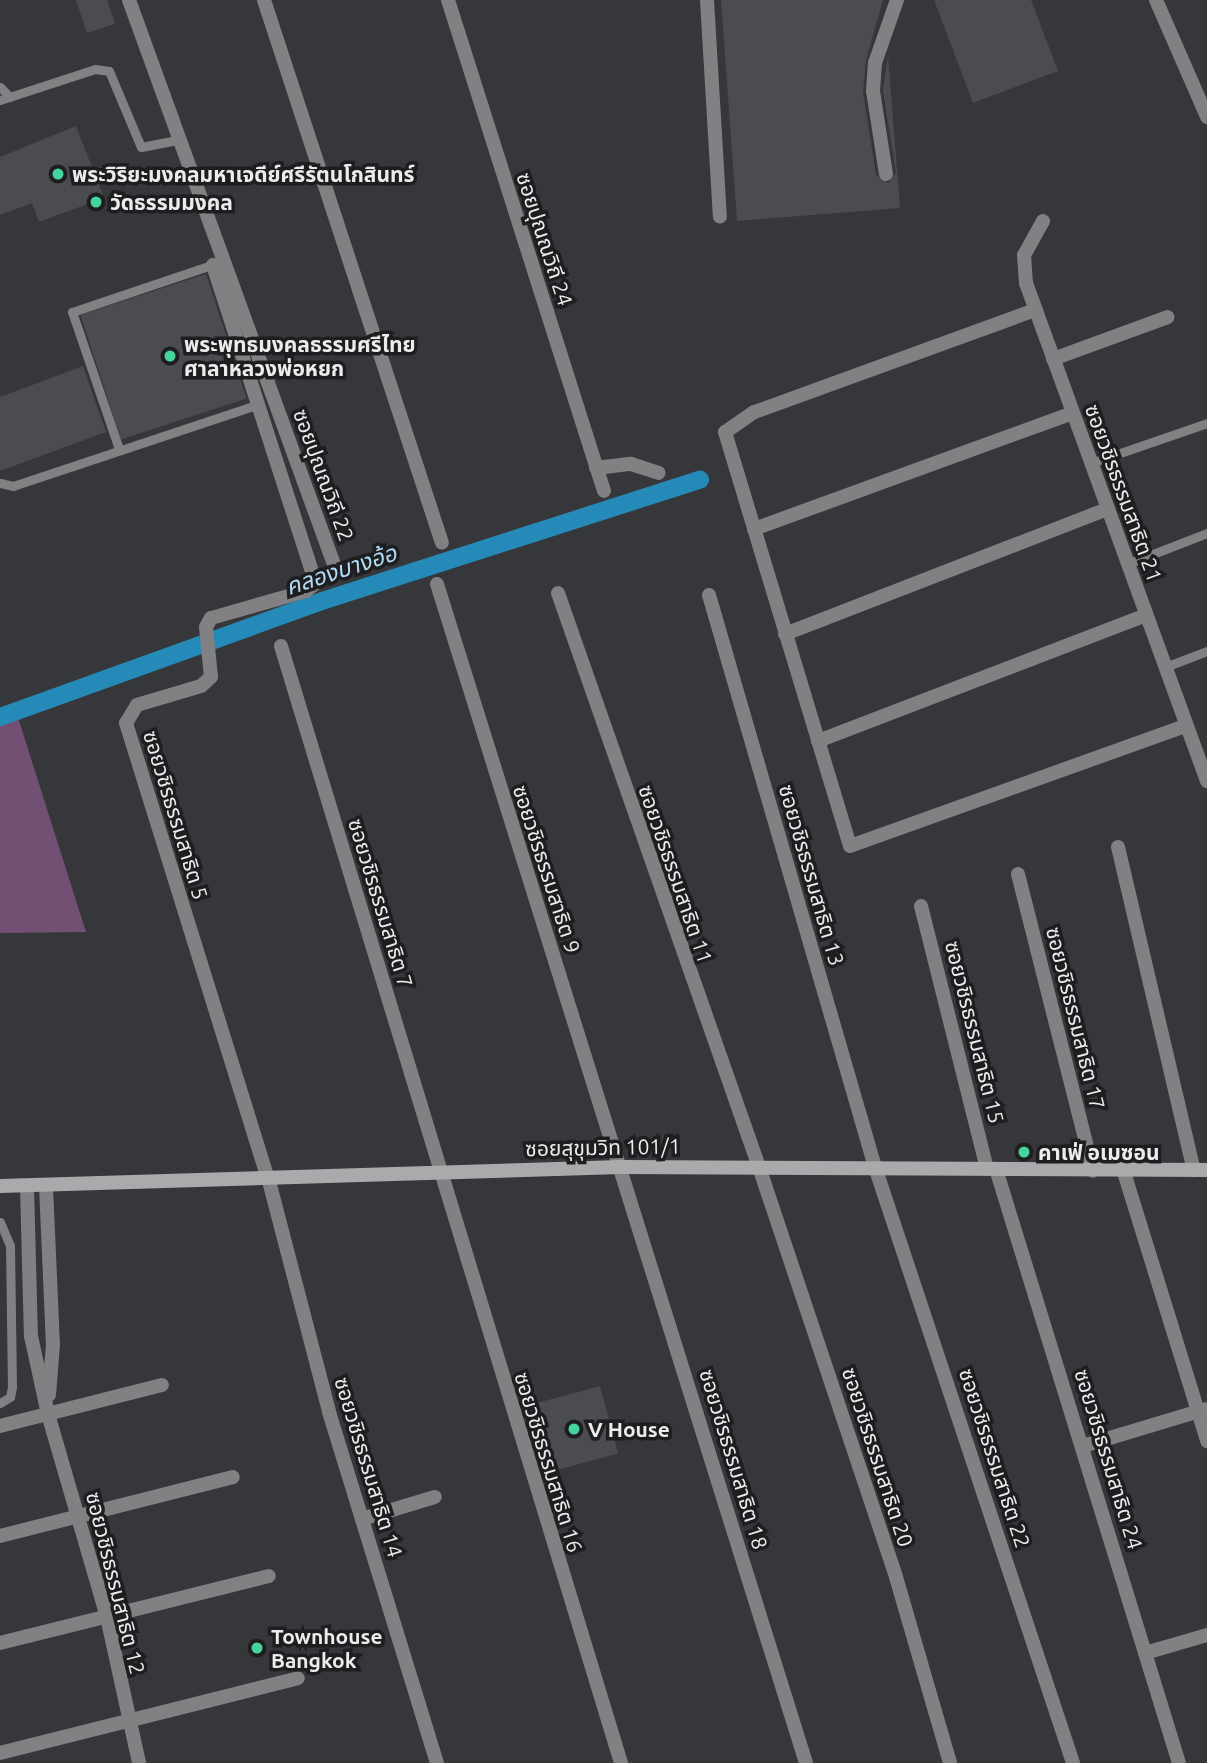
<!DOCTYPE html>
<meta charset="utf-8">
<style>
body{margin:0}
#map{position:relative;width:1207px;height:1763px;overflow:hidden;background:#36373a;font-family:Ubuntu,"Noto Sans Thai",sans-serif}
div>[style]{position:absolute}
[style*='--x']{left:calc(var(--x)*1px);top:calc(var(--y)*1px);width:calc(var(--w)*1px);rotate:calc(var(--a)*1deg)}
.green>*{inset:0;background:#725073}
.canal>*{height:18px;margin:-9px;padding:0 9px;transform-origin:9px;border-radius:9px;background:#258ab7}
.building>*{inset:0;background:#4a4c50;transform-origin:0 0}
.lane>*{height:9px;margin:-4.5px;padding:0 4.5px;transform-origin:4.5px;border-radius:4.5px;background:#818082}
.street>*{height:14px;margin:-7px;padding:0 7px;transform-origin:7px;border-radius:7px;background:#818082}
.secondary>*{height:14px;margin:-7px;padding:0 7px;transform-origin:7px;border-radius:7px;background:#aaa9ac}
.dots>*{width:19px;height:19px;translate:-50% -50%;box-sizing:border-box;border:4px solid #1e1e20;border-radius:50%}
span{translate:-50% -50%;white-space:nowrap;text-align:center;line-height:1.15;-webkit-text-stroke:7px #1e1e20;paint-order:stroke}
.poi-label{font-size:21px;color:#ececee;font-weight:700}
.left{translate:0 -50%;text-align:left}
.street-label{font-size:21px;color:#ececee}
.water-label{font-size:23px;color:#b0dbf4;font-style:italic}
</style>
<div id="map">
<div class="green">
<div style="clip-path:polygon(15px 708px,86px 932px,0 933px,0 713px)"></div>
</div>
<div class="canal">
<div style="--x:0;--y:717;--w:342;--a:-19.8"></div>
<div style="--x:322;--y:601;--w:397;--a:-17.8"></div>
</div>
<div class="building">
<div style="clip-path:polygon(76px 0,107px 0,115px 24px,87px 33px)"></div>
<div style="clip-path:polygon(721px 0,883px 0,866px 60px,863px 92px,876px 175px,888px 183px,896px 173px,883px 91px,888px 56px,900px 208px,737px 221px)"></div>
<div style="clip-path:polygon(934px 0,1031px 0,1058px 71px,973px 103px)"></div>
<div style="clip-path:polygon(76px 126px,104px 198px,39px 222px,32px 203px,0 215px,0 157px)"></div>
<div style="left:206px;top:274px;width:131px;height:132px;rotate:72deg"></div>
<div style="clip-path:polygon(83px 366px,106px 432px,0 471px,0 397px)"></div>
<div style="left:600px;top:1386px;width:70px;height:73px;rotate:75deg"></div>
</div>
<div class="lane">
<div style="--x:0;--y:87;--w:14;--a:45"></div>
<div style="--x:0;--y:100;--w:100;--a:-18.1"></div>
<div style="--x:95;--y:69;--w:14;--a:8"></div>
<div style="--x:109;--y:71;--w:82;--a:67.2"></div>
<div style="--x:141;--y:147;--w:38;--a:-11"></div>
<div style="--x:119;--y:449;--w:145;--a:-108.9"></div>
<div style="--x:72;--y:312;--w:151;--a:-18.6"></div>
<div style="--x:1091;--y:463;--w:123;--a:-19"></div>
<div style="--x:0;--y:483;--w:13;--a:13"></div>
<div style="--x:13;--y:486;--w:259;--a:-18.4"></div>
<div style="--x:1127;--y:564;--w:86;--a:-21.2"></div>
<div style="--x:1165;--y:667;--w:45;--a:-20.9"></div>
<div style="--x:0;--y:1222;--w:25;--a:67"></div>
<div style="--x:10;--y:1245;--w:142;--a:89.2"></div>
<div style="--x:12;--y:1387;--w:10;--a:101"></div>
<div style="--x:10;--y:1397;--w:12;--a:149"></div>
</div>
<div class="street">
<div style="--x:129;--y:0;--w:606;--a:70.04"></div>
<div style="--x:264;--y:0;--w:571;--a:71.85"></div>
<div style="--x:448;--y:0;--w:515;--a:72.37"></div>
<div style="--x:707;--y:0;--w:217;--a:86.6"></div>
<div style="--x:1156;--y:0;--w:128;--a:66.4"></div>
<div style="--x:886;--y:174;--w:84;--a:-98.9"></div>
<div style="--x:873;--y:91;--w:28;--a:-86"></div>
<div style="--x:875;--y:63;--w:67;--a:-70.8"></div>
<div style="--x:1043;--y:221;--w:39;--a:119"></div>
<div style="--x:1024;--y:255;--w:28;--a:86"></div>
<div style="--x:1026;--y:283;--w:530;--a:70.03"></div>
<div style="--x:213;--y:265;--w:334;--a:72.1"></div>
<div style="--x:316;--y:583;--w:13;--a:141"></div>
<div style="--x:306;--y:591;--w:99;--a:164.1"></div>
<div style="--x:211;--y:618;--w:10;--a:119"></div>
<div style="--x:206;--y:627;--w:50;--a:84.3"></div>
<div style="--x:211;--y:677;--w:13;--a:138"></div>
<div style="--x:201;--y:686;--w:67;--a:163.5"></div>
<div style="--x:137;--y:705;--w:21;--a:121"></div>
<div style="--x:126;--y:723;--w:480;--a:72.7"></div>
<div style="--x:269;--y:1181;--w:239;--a:75.4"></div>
<div style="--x:329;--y:1412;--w:367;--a:72.9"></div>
<div style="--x:1035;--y:310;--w:299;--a:160"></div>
<div style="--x:754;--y:412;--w:35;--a:145"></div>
<div style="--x:725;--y:432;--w:432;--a:73.2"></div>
<div style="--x:850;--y:846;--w:357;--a:-19.7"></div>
<div style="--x:1053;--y:359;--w:122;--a:-20.1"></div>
<div style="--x:596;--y:468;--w:35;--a:-7"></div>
<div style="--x:631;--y:464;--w:29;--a:18"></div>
<div style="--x:754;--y:529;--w:339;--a:-20"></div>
<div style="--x:437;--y:584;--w:1235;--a:72.62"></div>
<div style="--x:558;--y:593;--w:608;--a:70.7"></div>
<div style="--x:759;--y:1167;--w:432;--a:71.5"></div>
<div style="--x:896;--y:1577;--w:194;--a:73.8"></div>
<div style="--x:709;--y:595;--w:596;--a:73.82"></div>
<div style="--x:875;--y:1167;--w:628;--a:71.62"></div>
<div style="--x:785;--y:634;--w:345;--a:-21.2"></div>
<div style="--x:281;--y:646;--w:1168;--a:73.07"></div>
<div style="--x:818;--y:741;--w:351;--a:-21"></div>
<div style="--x:1118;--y:847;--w:332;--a:76.8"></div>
<div style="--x:1018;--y:874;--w:306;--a:75.8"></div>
<div style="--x:921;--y:906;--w:271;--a:75.9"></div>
<div style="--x:996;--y:1169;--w:622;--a:72.88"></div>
<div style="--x:1123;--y:1169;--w:285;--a:72.8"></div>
<div style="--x:27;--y:1186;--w:150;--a:88.5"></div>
<div style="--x:31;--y:1336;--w:80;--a:77.7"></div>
<div style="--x:48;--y:1414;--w:211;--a:73.8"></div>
<div style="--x:107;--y:1617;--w:149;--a:77.6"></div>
<div style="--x:46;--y:1186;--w:158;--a:87.5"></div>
<div style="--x:53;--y:1344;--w:51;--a:94.5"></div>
<div style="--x:0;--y:1426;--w:167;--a:-14.2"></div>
<div style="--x:1083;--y:1446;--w:128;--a:-16.7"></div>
<div style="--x:362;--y:1519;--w:76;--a:-16.8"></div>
<div style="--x:0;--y:1536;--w:240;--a:-14.2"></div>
<div style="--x:0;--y:1643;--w:277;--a:-14"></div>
<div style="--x:1145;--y:1653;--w:65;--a:-16.2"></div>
<div style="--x:0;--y:1753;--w:307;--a:-14.1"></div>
</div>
<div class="secondary">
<div style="--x:0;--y:1186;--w:621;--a:-1.75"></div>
<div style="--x:621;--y:1167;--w:586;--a:0.29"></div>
</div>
<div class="dots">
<div style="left:58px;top:174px;background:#46d49e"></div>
<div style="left:96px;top:202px;background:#46d49e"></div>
<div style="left:170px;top:356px;background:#46d49e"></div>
<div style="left:1024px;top:1152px;background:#46d49e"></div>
<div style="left:574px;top:1429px;background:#46d49e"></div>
<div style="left:257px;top:1648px;background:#46d49e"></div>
</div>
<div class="poi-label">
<span class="left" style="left:72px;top:174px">พระวิริยะมงคลมหาเจดีย์ศรีรัตนโกสินทร์</span>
<span class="left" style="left:110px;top:202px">วัดธรรมมงคล</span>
<span class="left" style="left:184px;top:356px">พระพุทธมงคลธรรมศรีไทย<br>ศาลาหลวงพ่อหยก</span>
<span class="left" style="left:1038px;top:1152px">คาเฟ่ อเมซอน</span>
<span class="left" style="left:588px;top:1429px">V House</span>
<span class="left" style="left:271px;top:1648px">Townhouse<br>Bangkok</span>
</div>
<div class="street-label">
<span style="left:545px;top:239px;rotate:72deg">ซอยปุณณวิถี 24</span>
<span style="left:324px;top:475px;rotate:70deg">ซอยปุณณวิถี 22</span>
<span style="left:1124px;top:493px;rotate:70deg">ซอยวชิรธรรมสาธิต 21</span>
<span style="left:176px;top:815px;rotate:73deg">ซอยวชิรธรรมสาธิต 5</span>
<span style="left:547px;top:869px;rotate:72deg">ซอยวชิรธรรมสาธิต 9</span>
<span style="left:676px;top:874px;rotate:71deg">ซอยวชิรธรรมสาธิต 11</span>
<span style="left:812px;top:875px;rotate:74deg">ซอยวชิรธรรมสาธิต 13</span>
<span style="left:381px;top:903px;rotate:73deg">ซอยวชิรธรรมสาธิต 7</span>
<span style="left:1076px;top:1018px;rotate:76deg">ซอยวชิรธรรมสาธิต 17</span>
<span style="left:975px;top:1032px;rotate:76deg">ซอยวชิรธรรมสาธิต 15</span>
<span style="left:603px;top:1147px;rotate:-1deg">ซอยสุขุมวิท 101/1</span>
<span style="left:878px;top:1457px;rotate:72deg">ซอยวชิรธรรมสาธิต 20</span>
<span style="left:995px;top:1458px;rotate:72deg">ซอยวชิรธรรมสาธิต 22</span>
<span style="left:734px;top:1459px;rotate:73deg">ซอยวชิรธรรมสาธิต 18</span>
<span style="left:1109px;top:1459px;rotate:73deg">ซอยวชิรธรรมสาธิต 24</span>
<span style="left:549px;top:1462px;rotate:73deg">ซอยวชิรธรรมสาธิต 16</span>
<span style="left:369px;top:1467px;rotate:73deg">ซอยวชิรธรรมสาธิต 14</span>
<span style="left:116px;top:1583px;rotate:76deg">ซอยวชิรธรรมสาธิต 12</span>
</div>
<div class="water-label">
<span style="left:341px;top:570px;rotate:-18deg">คลองบางอ้อ</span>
</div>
</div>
